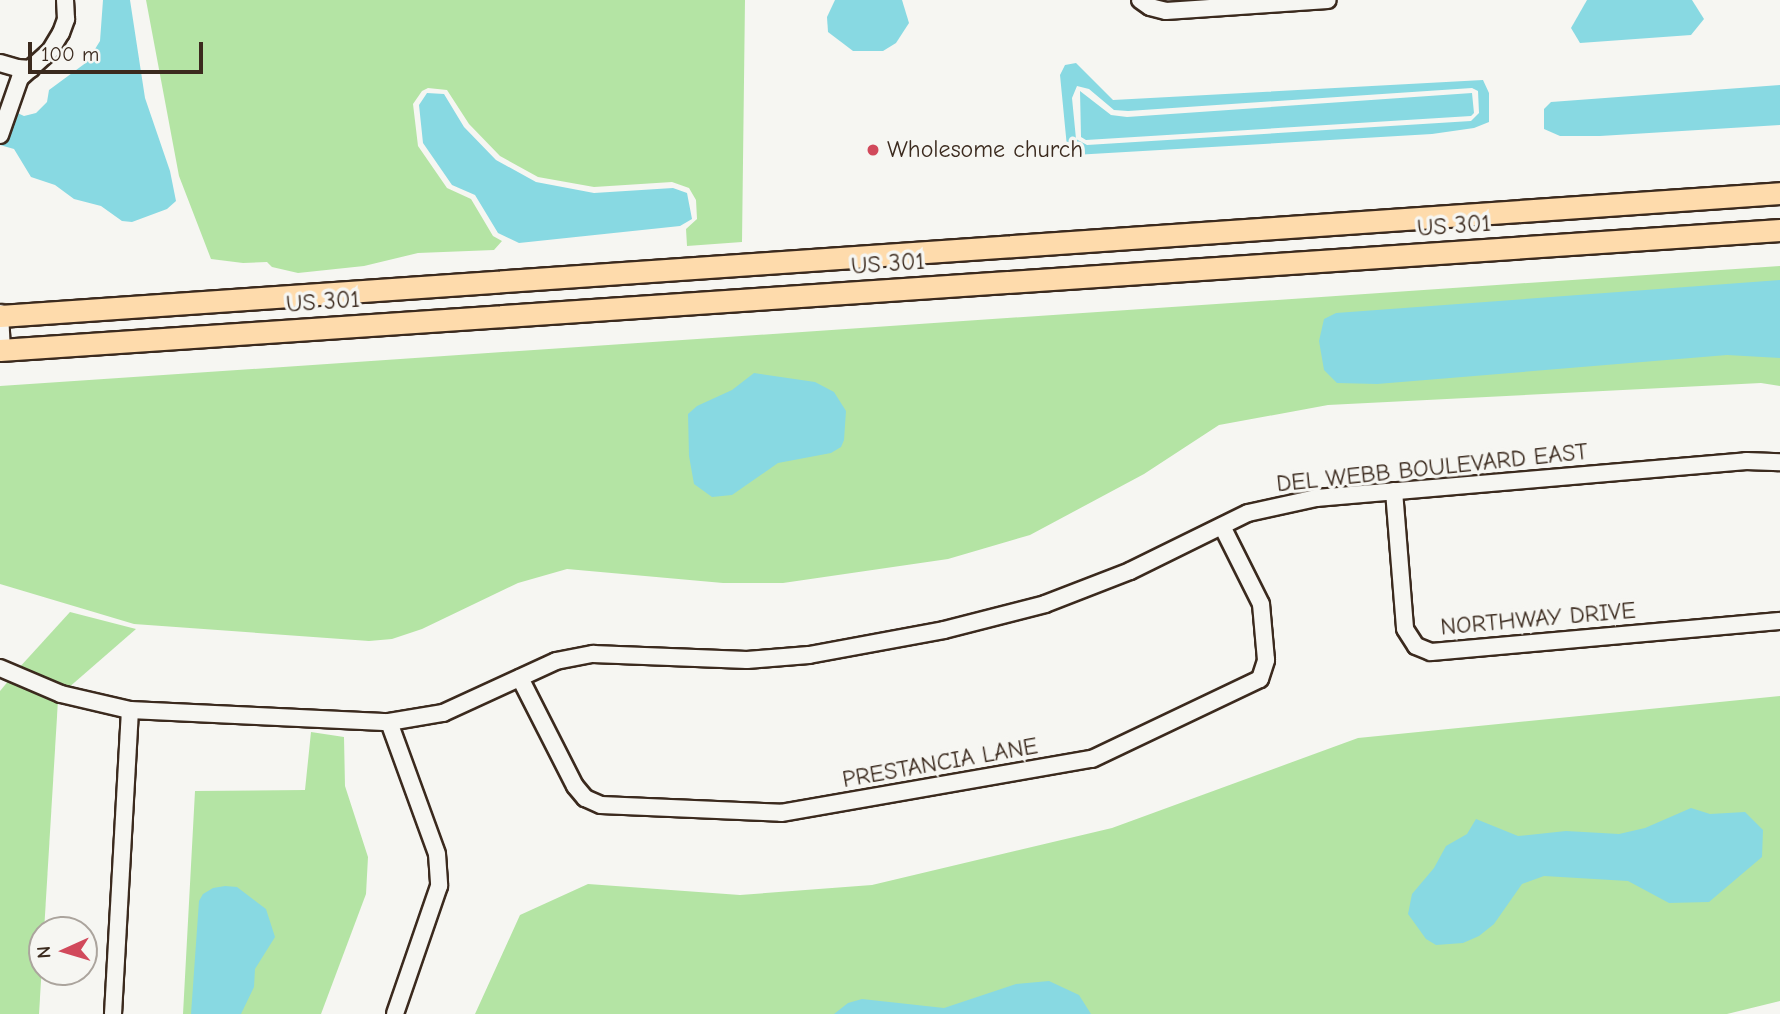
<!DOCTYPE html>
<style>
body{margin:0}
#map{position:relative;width:1780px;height:1014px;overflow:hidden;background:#f6f6f2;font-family:"Comic Neue",sans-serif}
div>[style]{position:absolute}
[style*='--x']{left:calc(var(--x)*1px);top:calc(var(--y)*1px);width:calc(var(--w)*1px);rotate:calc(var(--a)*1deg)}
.green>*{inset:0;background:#b4e4a4}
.water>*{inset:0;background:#88d9e2}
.roads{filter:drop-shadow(2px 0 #3b2a1e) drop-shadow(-2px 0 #3b2a1e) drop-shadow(0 2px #3b2a1e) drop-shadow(0 -2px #3b2a1e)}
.minor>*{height:16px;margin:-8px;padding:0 8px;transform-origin:8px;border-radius:8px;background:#f6f6f2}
.major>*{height:21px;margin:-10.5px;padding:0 10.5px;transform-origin:10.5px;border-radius:10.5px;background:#fedbac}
.dots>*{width:19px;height:19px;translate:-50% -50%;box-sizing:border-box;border:4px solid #f6f6f2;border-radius:50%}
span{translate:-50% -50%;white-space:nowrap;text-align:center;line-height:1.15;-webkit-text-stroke:7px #f6f6f2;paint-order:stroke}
.poi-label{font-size:24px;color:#3b2a1e}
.left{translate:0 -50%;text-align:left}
.street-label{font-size:24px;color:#3b2a1e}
.north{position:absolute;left:28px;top:916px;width:70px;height:70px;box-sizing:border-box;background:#f6f6f2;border:2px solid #aba49d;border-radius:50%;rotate:266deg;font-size:19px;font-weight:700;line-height:28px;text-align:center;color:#3b2a1e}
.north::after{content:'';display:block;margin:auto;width:24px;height:32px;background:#d1495b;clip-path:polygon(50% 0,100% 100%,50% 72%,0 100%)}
.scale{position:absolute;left:28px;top:42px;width:175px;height:32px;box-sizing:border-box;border:4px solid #3b2a1e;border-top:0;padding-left:9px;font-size:21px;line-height:24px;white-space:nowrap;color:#3b2a1e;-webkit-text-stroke:5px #f6f6f2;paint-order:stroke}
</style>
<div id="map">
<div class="green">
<div style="clip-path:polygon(146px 0,745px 0,742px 242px,687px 246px,686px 229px,697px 219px,696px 200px,689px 188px,672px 182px,594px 187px,538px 177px,500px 156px,469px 124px,447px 90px,428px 88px,422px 91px,413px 104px,418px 146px,447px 188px,471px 199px,493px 236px,502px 241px,494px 250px,418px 253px,364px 266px,298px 273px,272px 267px,267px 262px,243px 263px,211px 259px,179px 176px)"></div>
<div style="clip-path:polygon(1780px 266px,1780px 386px,1761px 383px,1328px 405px,1219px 425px,1144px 474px,1030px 535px,948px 559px,783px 583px,723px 583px,567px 569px,518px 583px,422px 629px,392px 639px,369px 641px,134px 624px,0 584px,0 386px)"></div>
<div style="clip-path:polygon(70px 612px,136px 629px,67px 689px,18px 669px)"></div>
<div style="clip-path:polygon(10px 679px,58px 700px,39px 1014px,0 1014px,0 691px)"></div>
<div style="clip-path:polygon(1780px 696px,1780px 1001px,1727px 1014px,475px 1014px,520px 915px,588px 884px,740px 895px,872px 885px,1112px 828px,1358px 738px)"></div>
<div style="clip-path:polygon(311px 732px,344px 737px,345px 786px,368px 857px,366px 894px,321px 1014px,183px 1014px,195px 791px,305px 790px)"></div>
</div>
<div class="water">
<div style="clip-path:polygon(103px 0,130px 0,145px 98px,170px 171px,176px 201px,167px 209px,132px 222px,122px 221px,101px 206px,74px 199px,55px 185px,31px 177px,14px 149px,0 145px,0 105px,24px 116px,36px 113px,47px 102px,49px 90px,87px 62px,100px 41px)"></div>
<div style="clip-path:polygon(835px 0,902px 0,909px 23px,896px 43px,883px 51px,853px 51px,828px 32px,827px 17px)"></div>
<div style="clip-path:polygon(1587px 0,1692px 0,1704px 19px,1691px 35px,1580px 43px,1571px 28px)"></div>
<div style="clip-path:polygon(evenodd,1076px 63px,1113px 100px,1483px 80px,1489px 93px,1489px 122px,1474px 128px,1432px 134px,1074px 155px,1067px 147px,1060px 75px,1065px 65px,1076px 63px,1077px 86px,1089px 89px,1114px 110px,1128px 111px,1472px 88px,1478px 91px,1479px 113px,1471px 121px,1087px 145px,1076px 139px,1072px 98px,1077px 86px)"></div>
<div style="clip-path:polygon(1780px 85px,1780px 125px,1600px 136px,1560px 136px,1544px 129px,1544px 109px,1551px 102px)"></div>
<div style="clip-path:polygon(1080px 91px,1111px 115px,1127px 117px,1472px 93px,1474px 113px,1471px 116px,1086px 140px,1081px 137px)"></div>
<div style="clip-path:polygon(427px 93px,444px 94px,464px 127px,496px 160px,536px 182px,594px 193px,673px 188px,687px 193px,692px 219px,680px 226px,519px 243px,498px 233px,475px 195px,452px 185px,423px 143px,419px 105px)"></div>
<div style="clip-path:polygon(1780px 280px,1780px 358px,1727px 355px,1377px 384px,1337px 383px,1324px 370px,1319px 341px,1324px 319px,1336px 313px)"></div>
<div style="clip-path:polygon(754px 373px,815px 382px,834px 392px,846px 411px,844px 440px,841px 447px,831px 453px,778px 463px,732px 495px,712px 497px,694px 484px,689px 456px,688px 414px,697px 406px,732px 390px)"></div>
<div style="clip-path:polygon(1691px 808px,1710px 814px,1745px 812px,1763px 830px,1762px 857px,1709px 902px,1669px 903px,1628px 881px,1544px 876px,1522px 884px,1494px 924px,1479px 936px,1463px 943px,1436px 945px,1426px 939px,1408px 914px,1412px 894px,1434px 868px,1446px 846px,1467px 834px,1476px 819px,1518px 836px,1566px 831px,1619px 834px,1645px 828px)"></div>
<div style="clip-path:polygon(225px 886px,237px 887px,266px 909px,275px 937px,255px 969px,254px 987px,241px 1014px,191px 1014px,199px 901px,203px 894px,213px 888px)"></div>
<div style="clip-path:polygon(1049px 981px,1079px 995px,1091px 1014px,834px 1014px,848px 1003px,862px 999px,944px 1008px,1016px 984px)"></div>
</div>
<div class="roads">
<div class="minor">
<div style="--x:1140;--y:0;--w:12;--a:35"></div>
<div style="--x:1150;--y:7;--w:16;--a:14"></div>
<div style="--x:1166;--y:11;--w:162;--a:-3.9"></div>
<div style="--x:0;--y:63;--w:18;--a:16"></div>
<div style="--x:17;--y:68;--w:14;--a:4"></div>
<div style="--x:0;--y:135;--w:60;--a:-70.7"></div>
<div style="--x:20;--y:78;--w:40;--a:-42"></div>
<div style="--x:50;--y:51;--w:21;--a:-59"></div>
<div style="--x:61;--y:33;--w:15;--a:-70"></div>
<div style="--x:66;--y:19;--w:19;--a:-93"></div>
<div style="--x:0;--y:313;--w:37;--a:87"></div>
<div style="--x:1394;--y:491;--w:138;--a:85.4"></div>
<div style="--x:1405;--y:629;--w:20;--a:57"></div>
<div style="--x:1416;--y:646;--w:16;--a:22"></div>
<div style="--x:1431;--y:652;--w:350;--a:-5.1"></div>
<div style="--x:0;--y:668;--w:66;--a:23.1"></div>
<div style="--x:61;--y:694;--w:71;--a:13.1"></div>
<div style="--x:130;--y:710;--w:259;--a:2.7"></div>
<div style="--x:389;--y:722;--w:55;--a:-9.5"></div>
<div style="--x:443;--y:713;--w:124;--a:-24.7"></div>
<div style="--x:556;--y:661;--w:38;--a:-11"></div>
<div style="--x:593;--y:654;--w:154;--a:2.2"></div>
<div style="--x:747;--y:660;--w:62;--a:-4.6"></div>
<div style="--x:809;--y:655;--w:137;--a:-10.5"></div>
<div style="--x:944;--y:630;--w:104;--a:-14.4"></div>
<div style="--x:1045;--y:604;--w:91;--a:-21.2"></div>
<div style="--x:1130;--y:571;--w:131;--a:-26.2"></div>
<div style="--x:1248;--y:513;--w:70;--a:-12.4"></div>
<div style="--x:1316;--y:498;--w:432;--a:-4.9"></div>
<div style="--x:1746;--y:461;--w:34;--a:2"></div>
<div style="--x:520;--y:678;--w:121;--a:63"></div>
<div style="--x:575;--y:786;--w:16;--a:50"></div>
<div style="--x:585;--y:798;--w:17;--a:24"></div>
<div style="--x:601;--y:805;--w:180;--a:2.5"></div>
<div style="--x:781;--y:813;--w:316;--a:-9.9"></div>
<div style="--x:1092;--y:759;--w:186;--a:-25.5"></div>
<div style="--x:1260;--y:679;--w:20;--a:-72"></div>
<div style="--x:1266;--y:660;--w:56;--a:-95.1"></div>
<div style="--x:1261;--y:604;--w:87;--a:-116.6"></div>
<div style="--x:389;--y:722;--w:140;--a:70"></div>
<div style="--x:437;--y:854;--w:32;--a:86"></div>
<div style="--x:439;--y:886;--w:135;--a:109"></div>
<div style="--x:113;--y:1014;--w:304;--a:-86.8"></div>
</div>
<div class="major">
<div style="--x:0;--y:316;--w:1784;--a:-3.95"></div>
<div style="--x:0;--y:350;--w:1784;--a:-3.86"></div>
</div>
</div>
<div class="dots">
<div style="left:873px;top:150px;background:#d1495b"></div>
</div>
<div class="poi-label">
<span class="left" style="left:887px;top:150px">Wholesome church</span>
</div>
<div class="street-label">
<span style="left:1454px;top:226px;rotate:-4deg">US 301</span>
<span style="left:888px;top:264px;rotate:-4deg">US 301</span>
<span style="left:323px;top:302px;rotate:-4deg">US 301</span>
<span style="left:1432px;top:468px;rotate:-6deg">DEL WEBB BOULEVARD EAST</span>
<span style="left:1538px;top:619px;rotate:-5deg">NORTHWAY DRIVE</span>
<span style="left:940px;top:763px;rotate:-10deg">PRESTANCIA LANE</span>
</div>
<div class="north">N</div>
<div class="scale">100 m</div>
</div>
